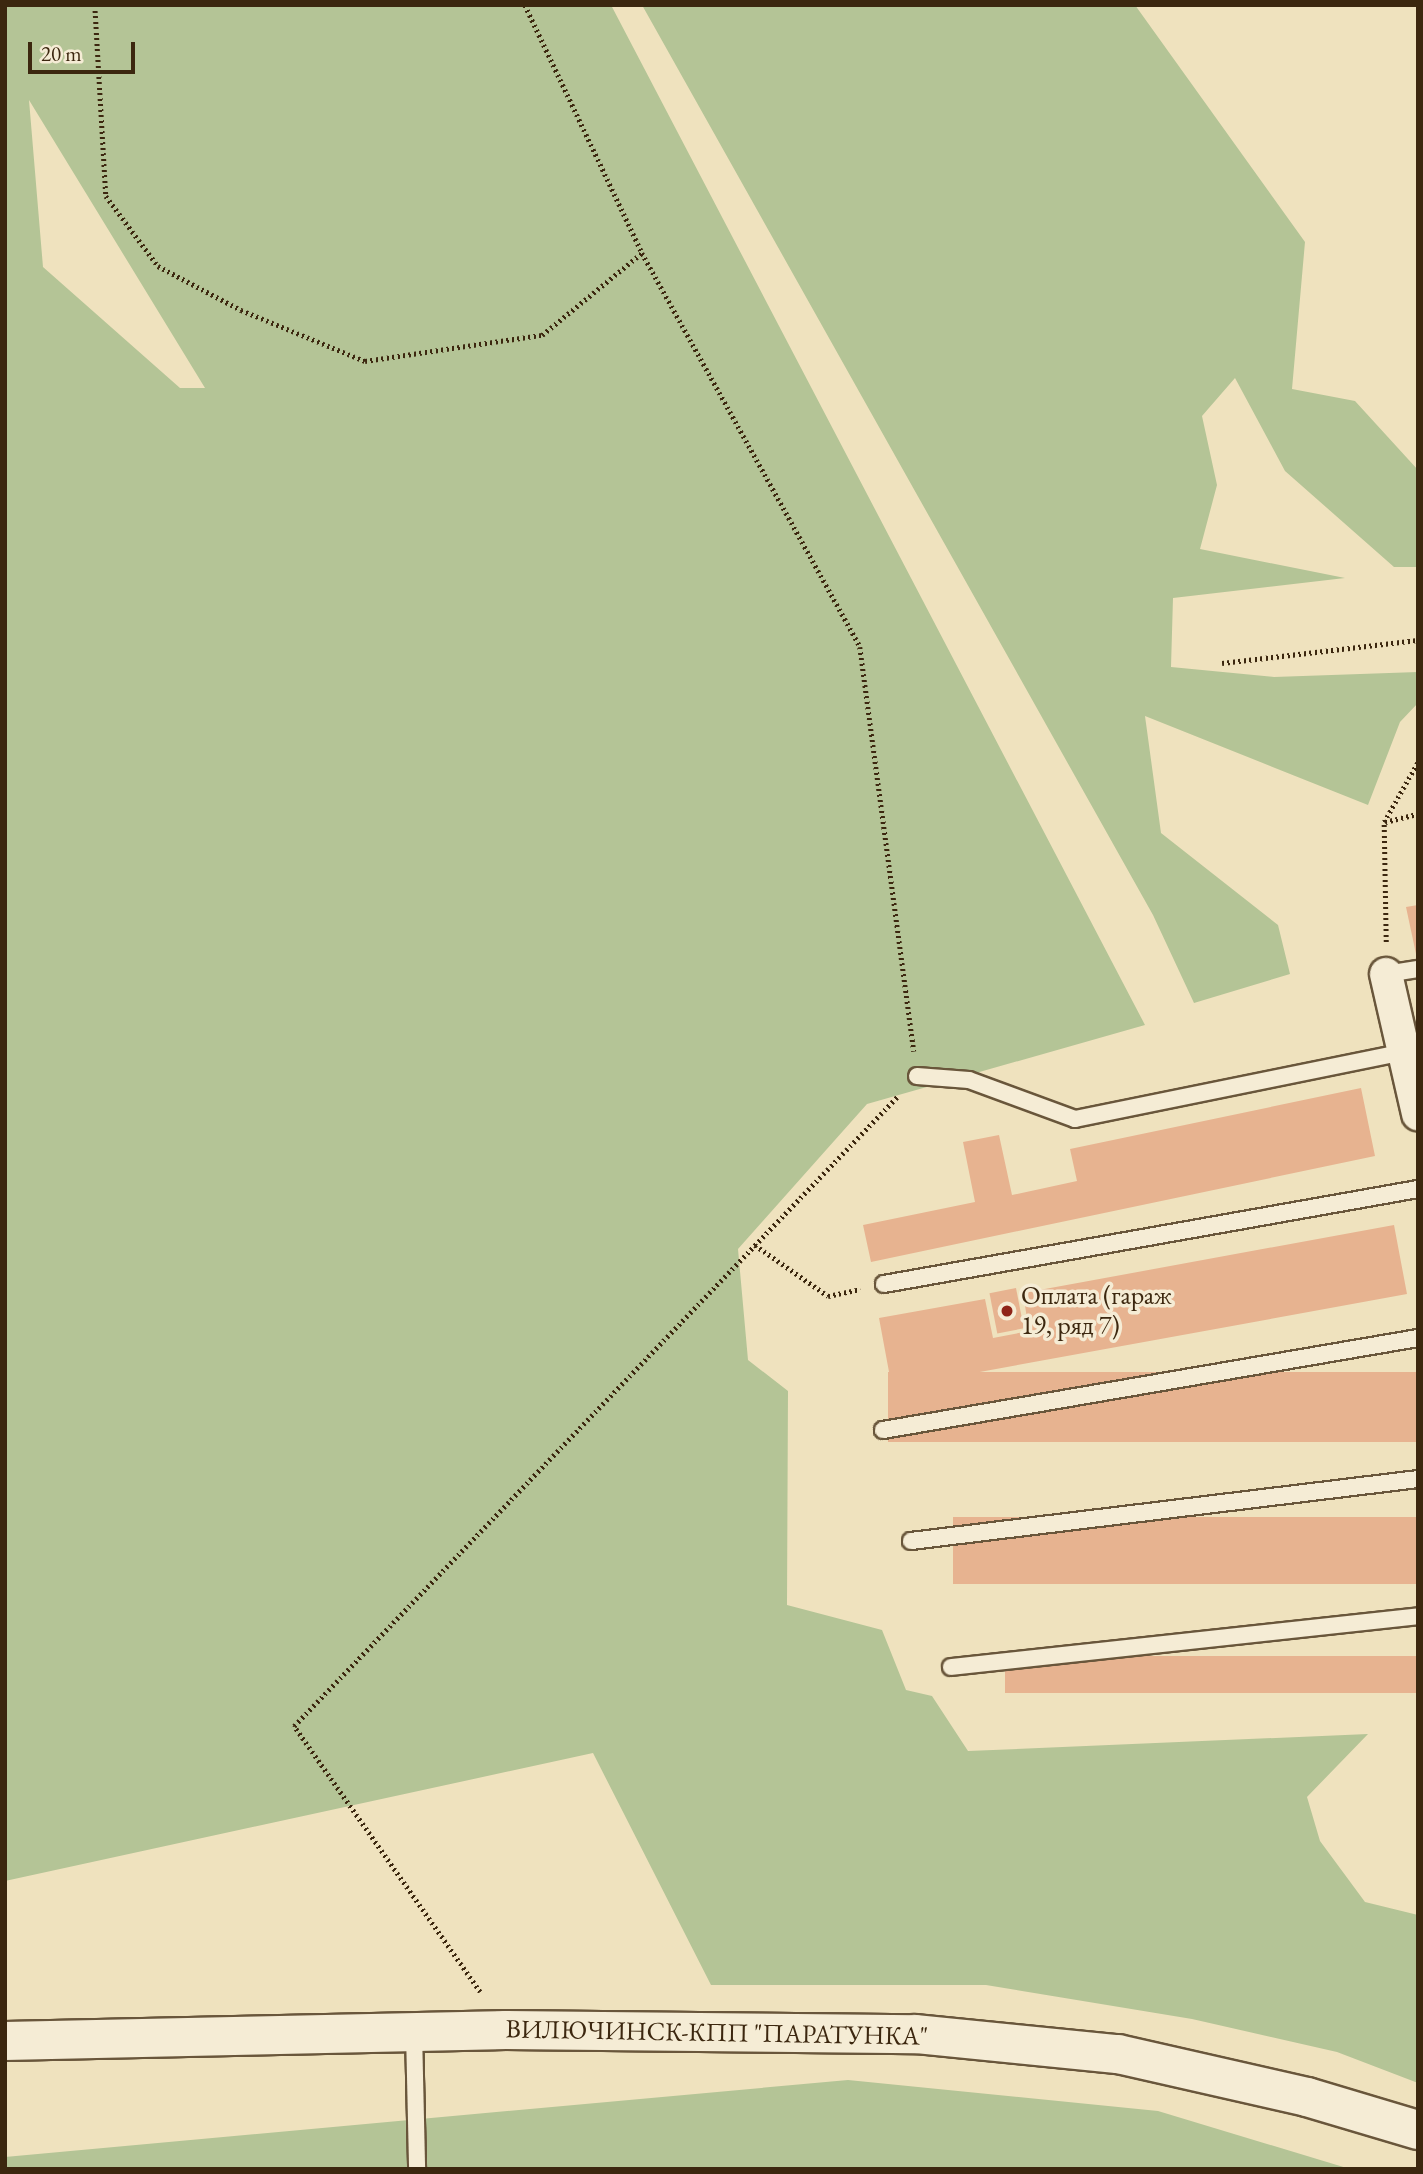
<!DOCTYPE html>
<meta charset="utf-8">
<style>
body{margin:0}
#map{position:relative;width:1423px;height:2174px;overflow:hidden;background:#efe2be;font-family:"EB Garamond",serif}
div>[style]{position:absolute}
[style*='--x']{left:calc(var(--x)*1px);top:calc(var(--y)*1px);width:calc(var(--w)*1px);rotate:calc(var(--a)*1deg)}
.green>*{inset:0;background:#b4c496}
.building>*{inset:0;background:#e7b390;transform-origin:0 0}
.path>*{height:4.5px;margin-top:-2.25px;transform-origin:0;background:repeating-linear-gradient(90deg,#3c270f 0 2px,transparent 0 5.5px)}
.roads{filter:drop-shadow(2px 0 #69563b) drop-shadow(-2px 0 #69563b) drop-shadow(0 2px #69563b) drop-shadow(0 -2px #69563b)}
.lane>*{height:16px;margin:-8px;padding:0 8px;transform-origin:8px;border-radius:8px;background:#f5ecd5}
.street>*{height:32px;margin:-16px;padding:0 16px;transform-origin:16px;border-radius:16px;background:#f5ecd5}
.secondary>*{height:38px;margin:-19px;padding:0 19px;transform-origin:19px;border-radius:19px;background:#f5ecd5}
.dots>*{width:19px;height:19px;translate:-50% -50%;box-sizing:border-box;border:4px solid #f5ecd5;border-radius:50%}
span{translate:-50% -50%;white-space:nowrap;text-align:center;line-height:1.15;-webkit-text-stroke:7px #f5ecd5;paint-order:stroke}
.poi-label{font-size:26px;color:#3c270f}
.left{translate:0 -50%;text-align:left}
.street-label{font-size:26px;color:#3c270f}
.frame{position:absolute;inset:0;border:7px solid #3c270f;pointer-events:none}
.scale{position:absolute;left:28px;top:42px;width:107px;height:32px;box-sizing:border-box;border:4px solid #3c270f;border-top:0;padding-left:9px;font-size:21px;line-height:24px;white-space:nowrap;color:#3c270f;-webkit-text-stroke:5px #f5ecd5;paint-order:stroke}
</style>
<div id="map">
<div class="green">
<div style="clip-path:polygon(evenodd,5px 5px,611px 5px,1145px 1025px,867px 1104px,738px 1249px,748px 1360px,788px 1391px,787px 1605px,882px 1630px,906px 1690px,932px 1696px,968px 1751px,1368px 1734px,1307px 1797px,1320px 1841px,1365px 1902px,1418px 1915px,1418px 2083px,1337px 2052px,1192px 2019px,986px 1985px,711px 1985px,593px 1753px,5px 1881px,5px 5px,29px 100px,205px 388px,180px 388px,43px 267px,29px 100px)"></div>
<div style="clip-path:polygon(642px 5px,1135px 5px,1305px 242px,1292px 389px,1355px 401px,1418px 470px,1418px 567px,1394px 567px,1285px 471px,1235px 378px,1202px 416px,1217px 485px,1200px 549px,1345px 578px,1173px 598px,1171px 667px,1274px 677px,1418px 672px,1418px 703px,1400px 722px,1368px 805px,1145px 716px,1161px 833px,1278px 925px,1290px 974px,1194px 1003px,1153px 915px)"></div>
<div style="clip-path:polygon(848px 2080px,1158px 2111px,1350px 2169px,5px 2169px,5px 2157px)"></div>
</div>
<div class="building">
<div style="clip-path:polygon(1418px 905px,1418px 954px,1416px 954px,1406px 907px)"></div>
<div style="clip-path:polygon(1361px 1088px,1375px 1156px,871px 1262px,863px 1225px,975px 1202px,963px 1142px,999px 1135px,1012px 1195px,1077px 1181px,1070px 1149px)"></div>
<div style="clip-path:polygon(1394px 1225px,1407px 1294px,892px 1388px,879px 1318px,985px 1299px,993px 1338px,1029px 1331px,1023px 1293px)"></div>
<div style="left:1016px;top:1288px;width:41px;height:27px;rotate:79deg"></div>
<div style="left:1418px;top:1372px;width:70px;height:530px;rotate:90deg"></div>
<div style="left:1418px;top:1517px;width:67px;height:465px;rotate:90deg"></div>
<div style="left:1418px;top:1656px;width:37px;height:413px;rotate:90deg"></div>
</div>
<div class="path">
<div style="--x:95;--y:5;--w:191;--a:86.7"></div>
<div style="--x:106;--y:196;--w:87;--a:53.4"></div>
<div style="--x:158;--y:266;--w:94;--a:27.9"></div>
<div style="--x:241;--y:310;--w:134;--a:22.4"></div>
<div style="--x:365;--y:361;--w:179;--a:-8.4"></div>
<div style="--x:542;--y:335;--w:129;--a:-39.4"></div>
<div style="--x:525;--y:5;--w:274;--a:64.7"></div>
<div style="--x:642;--y:253;--w:450;--a:61"></div>
<div style="--x:860;--y:647;--w:408;--a:82.4"></div>
<div style="--x:1222;--y:663;--w:197;--a:-6.7"></div>
<div style="--x:1385;--y:822;--w:34;--a:-14"></div>
<div style="--x:1386;--y:942;--w:120;--a:-91"></div>
<div style="--x:1384;--y:822;--w:69;--a:-60.5"></div>
<div style="--x:755;--y:1245;--w:89;--a:34.9"></div>
<div style="--x:828;--y:1296;--w:33;--a:-12"></div>
<div style="--x:480;--y:1992;--w:325;--a:-125"></div>
<div style="--x:294;--y:1726;--w:874;--a:-46.21"></div>
</div>
<div class="roads">
<div class="lane">
<div style="--x:1386;--y:974;--w:32;--a:-9"></div>
<div style="--x:917;--y:1076;--w:52;--a:4.4"></div>
<div style="--x:969;--y:1080;--w:113;--a:20.2"></div>
<div style="--x:1075;--y:1119;--w:336;--a:-11.5"></div>
<div style="--x:884;--y:1284;--w:542;--a:-10.09"></div>
<div style="--x:883;--y:1430;--w:543;--a:-9.76"></div>
<div style="--x:911;--y:1541;--w:511;--a:-6.97"></div>
<div style="--x:951;--y:1667;--w:470;--a:-6.2"></div>
<div style="--x:414;--y:2032;--w:137;--a:88.7"></div>
</div>
<div class="street">
<div style="--x:1386;--y:974;--w:144;--a:77.1"></div>
</div>
<div class="secondary">
<div style="--x:5;--y:2041;--w:501;--a:-1.26"></div>
<div style="--x:506;--y:2030;--w:410;--a:0.6"></div>
<div style="--x:916;--y:2034;--w:203;--a:5.7"></div>
<div style="--x:1118;--y:2054;--w:194;--a:12.8"></div>
<div style="--x:1307;--y:2097;--w:116;--a:16.6"></div>
</div>
</div>
<div class="dots">
<div style="left:1007px;top:1311px;background:#8f2418"></div>
</div>
<div class="poi-label">
<span class="left" style="left:1021px;top:1311px">Оплата (гараж<br>19, ряд 7)</span>
</div>
<div class="street-label">
<span style="left:717px;top:2033px;rotate:1deg">ВИЛЮЧИНСК-КПП "ПАРАТУНКА"</span>
</div>
<div class="frame"></div>
<div class="scale">20 m</div>
</div>
